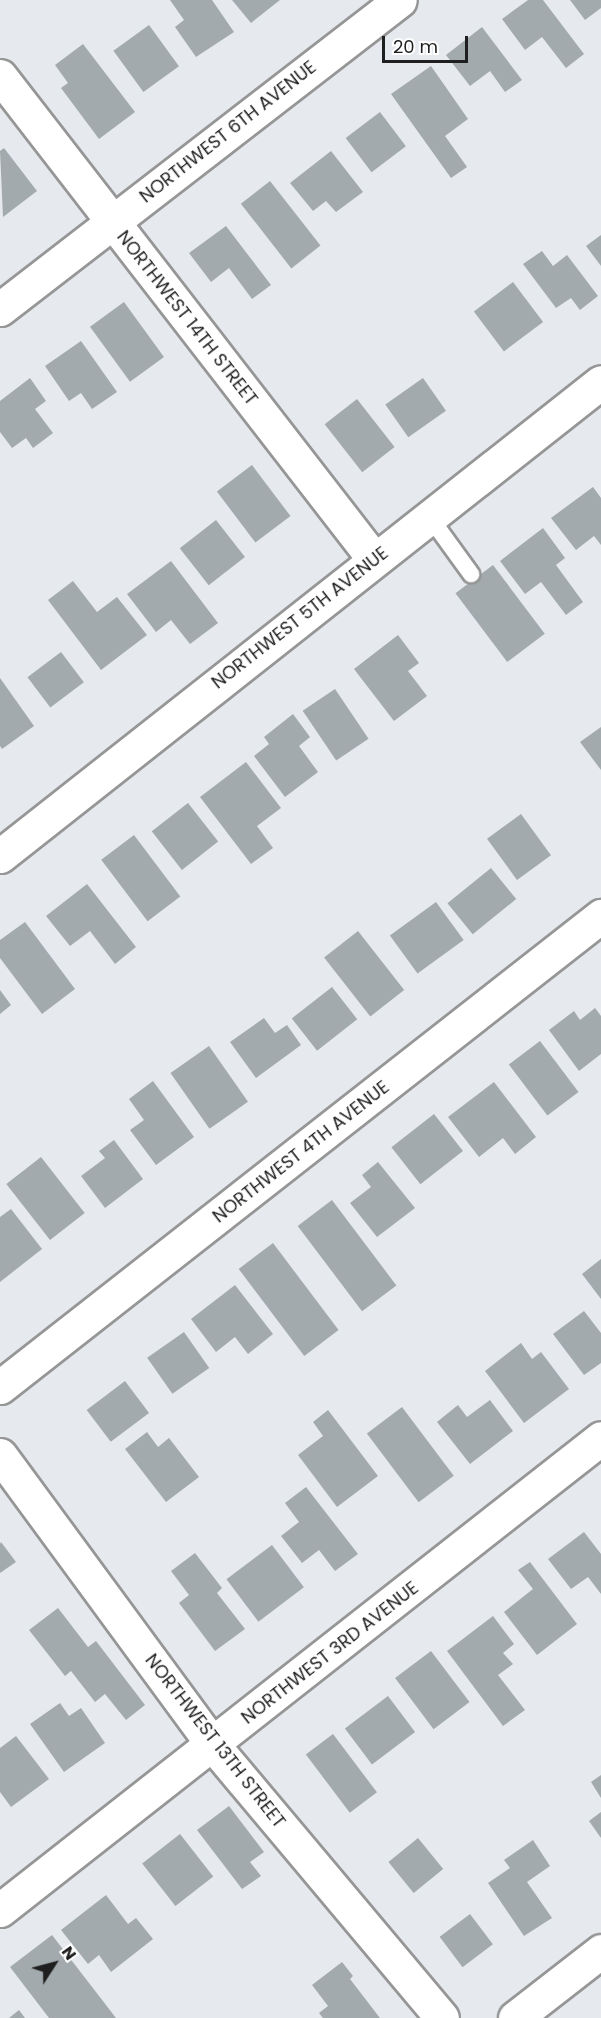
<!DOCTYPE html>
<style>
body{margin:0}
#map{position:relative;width:601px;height:2018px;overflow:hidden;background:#e6eaef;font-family:Poppins,sans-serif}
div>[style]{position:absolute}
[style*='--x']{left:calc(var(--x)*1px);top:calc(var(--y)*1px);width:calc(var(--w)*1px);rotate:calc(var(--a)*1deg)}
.building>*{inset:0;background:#a2aaad;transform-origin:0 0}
.roads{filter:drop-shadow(2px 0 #969696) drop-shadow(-2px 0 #969696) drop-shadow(0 2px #969696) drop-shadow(0 -2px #969696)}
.service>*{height:16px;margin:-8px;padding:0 8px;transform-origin:8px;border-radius:8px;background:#fff}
.minor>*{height:33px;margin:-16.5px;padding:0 16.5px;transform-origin:16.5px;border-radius:16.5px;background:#fff}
.tertiary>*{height:33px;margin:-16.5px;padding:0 16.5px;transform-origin:16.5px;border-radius:16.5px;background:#fff}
span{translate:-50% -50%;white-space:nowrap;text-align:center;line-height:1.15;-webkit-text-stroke:6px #fff;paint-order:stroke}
.street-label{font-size:18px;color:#1f1f1f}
.north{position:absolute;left:24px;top:1934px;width:60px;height:60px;-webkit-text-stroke:4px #fff;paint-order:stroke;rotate:54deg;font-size:16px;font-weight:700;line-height:24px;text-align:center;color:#1f1f1f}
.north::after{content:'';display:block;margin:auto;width:21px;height:27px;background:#1f1f1f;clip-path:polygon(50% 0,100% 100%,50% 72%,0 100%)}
.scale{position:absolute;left:382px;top:36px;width:86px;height:27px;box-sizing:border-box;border:3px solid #1f1f1f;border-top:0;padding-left:8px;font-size:18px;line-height:21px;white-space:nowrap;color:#1f1f1f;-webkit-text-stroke:4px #fff;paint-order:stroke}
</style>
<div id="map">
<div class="building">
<div style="clip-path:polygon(170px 0,212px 0,234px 32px,196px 57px,175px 27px,184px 20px)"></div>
<div style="clip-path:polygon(232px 0,280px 0,251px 23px)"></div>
<div style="clip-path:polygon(528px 0,543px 0,584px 54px,566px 68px,542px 37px,525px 50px,502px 19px)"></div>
<div style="clip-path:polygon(570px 0,601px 0,601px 8px,585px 20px)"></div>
<div style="left:149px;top:25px;width:51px;height:44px;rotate:54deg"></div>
<div style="clip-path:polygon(482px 27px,522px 80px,505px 92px,490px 71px,470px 86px,446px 55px)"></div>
<div style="clip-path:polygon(83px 44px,135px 112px,99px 139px,61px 88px,68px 83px,55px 65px)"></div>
<div style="clip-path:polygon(431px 66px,468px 119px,445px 136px,467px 167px,451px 178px,391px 94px)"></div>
<div style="left:380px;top:112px;width:43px;height:43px;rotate:53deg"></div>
<div style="clip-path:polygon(4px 148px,37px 191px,3px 217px,0 151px)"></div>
<div style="clip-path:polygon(331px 151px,363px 192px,336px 212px,326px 201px,313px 211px,290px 183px)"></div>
<div style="left:270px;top:181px;width:82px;height:37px;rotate:52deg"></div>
<div style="clip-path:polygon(226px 226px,271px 285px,252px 299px,229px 268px,211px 282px,189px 253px)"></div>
<div style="clip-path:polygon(601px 235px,601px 266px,586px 246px)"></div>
<div style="clip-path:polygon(542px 251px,553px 266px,567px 255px,598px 296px,580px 310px,571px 298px,556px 308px,523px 264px)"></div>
<div style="left:513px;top:282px;width:50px;height:49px;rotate:53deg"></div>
<div style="left:124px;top:302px;width:68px;height:42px;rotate:54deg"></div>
<div style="clip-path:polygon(81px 341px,117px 392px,92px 409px,81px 393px,69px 401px,45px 366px)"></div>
<div style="clip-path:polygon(30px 378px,46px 401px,35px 409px,53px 433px,33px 448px,26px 438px,12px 448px,0 432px,0 401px)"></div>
<div style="left:423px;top:378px;width:40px;height:46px;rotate:55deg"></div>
<div style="left:357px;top:399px;width:61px;height:41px;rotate:52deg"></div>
<div style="left:252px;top:465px;width:64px;height:44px;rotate:53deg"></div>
<div style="clip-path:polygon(593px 487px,601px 498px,601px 545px,594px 536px,576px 550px,551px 518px)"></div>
<div style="left:216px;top:520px;width:47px;height:46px;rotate:52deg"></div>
<div style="clip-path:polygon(543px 528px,565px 558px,556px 565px,583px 602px,566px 615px,541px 582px,525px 594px,500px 561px)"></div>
<div style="clip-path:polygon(171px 561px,218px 623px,190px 644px,171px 620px,156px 632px,127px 594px)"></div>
<div style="left:493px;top:565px;width:86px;height:47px;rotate:53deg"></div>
<div style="clip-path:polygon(73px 581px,97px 612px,117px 597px,147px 635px,101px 670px,48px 600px)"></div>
<div style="clip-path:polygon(398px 635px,419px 663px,408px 671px,427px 696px,394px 721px,354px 669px)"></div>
<div style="left:61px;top:652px;width:38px;height:42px;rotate:53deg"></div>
<div style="clip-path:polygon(0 678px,34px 726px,2px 749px,0 746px)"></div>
<div style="left:335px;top:689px;width:60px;height:39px;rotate:56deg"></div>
<div style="clip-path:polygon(293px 714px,310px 737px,299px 746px,318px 772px,285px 797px,254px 756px,269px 744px,264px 737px)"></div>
<div style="clip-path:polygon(601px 727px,601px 770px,580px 742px)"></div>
<div style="clip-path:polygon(246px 762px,281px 808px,257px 826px,273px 848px,251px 864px,200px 797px)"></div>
<div style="left:188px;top:803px;width:49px;height:46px;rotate:52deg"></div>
<div style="left:521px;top:814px;width:51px;height:42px;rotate:54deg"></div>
<div style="left:134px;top:835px;width:77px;height:41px;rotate:53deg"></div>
<div style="left:491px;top:868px;width:40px;height:56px;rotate:51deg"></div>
<div style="clip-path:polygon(87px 884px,136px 947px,115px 964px,90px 931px,70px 946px,46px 916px)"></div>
<div style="left:436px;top:902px;width:47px;height:57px;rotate:54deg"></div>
<div style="clip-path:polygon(25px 922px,75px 989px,42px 1014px,0 958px,0 940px)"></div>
<div style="left:358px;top:931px;width:75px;height:43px;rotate:52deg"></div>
<div style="left:332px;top:987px;width:41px;height:51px;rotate:52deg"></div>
<div style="clip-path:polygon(0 990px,11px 1005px,0 1014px)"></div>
<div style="clip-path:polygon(595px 1008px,601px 1016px,601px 1054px,579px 1071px,549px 1030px,574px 1011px,580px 1020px)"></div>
<div style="clip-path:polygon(264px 1018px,275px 1033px,287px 1025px,301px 1045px,256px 1078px,230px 1042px)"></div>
<div style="left:540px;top:1041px;width:64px;height:39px;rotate:53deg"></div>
<div style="left:209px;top:1046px;width:68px;height:47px;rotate:55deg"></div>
<div style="clip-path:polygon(153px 1081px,194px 1137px,156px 1165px,130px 1130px,144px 1120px,129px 1099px)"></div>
<div style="clip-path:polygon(494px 1082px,536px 1137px,515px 1154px,503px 1138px,479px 1157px,448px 1117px)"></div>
<div style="left:434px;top:1114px;width:47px;height:54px;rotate:52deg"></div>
<div style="clip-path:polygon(114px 1140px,143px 1179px,105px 1208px,81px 1176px,105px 1158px,99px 1151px)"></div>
<div style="left:41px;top:1157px;width:71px;height:44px;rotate:52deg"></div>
<div style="clip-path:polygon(378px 1162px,415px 1208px,377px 1237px,350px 1203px,371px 1187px,362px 1175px)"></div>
<div style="left:332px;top:1200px;width:107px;height:43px;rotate:53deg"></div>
<div style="clip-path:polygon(11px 1209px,42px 1249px,0 1282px,0 1217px)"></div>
<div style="left:273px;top:1243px;width:109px;height:43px;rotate:53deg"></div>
<div style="clip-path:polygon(601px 1259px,601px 1299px,582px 1274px)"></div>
<div style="clip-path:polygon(235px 1285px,273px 1334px,248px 1354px,235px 1337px,216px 1352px,191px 1319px)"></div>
<div style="clip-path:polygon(584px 1311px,601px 1333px,601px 1363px,584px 1375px,553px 1334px)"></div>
<div style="left:184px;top:1332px;width:44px;height:45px;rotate:55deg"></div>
<div style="clip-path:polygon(521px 1343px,532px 1359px,541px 1352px,569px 1389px,524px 1423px,485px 1371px)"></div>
<div style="left:125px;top:1381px;width:40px;height:48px;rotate:53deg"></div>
<div style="clip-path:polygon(490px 1400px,513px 1431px,470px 1464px,437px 1422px,458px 1405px,467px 1417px)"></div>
<div style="left:402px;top:1407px;width:86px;height:44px;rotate:53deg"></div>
<div style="clip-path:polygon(328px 1410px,378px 1476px,337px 1507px,298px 1455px,323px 1436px,313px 1422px)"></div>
<div style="clip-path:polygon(147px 1432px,158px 1447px,169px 1438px,199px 1477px,166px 1502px,125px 1449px)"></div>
<div style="clip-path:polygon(306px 1487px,358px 1554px,335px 1571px,319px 1550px,302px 1563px,281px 1536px,299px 1522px,285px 1503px)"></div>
<div style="clip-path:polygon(584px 1532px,601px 1554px,601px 1594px,588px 1577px,571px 1589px,548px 1559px)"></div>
<div style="clip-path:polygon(1px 1542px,16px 1562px,0 1573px,0 1544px)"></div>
<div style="left:272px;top:1545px;width:53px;height:57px;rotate:53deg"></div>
<div style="clip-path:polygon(195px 1553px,222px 1588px,217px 1593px,245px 1629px,215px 1651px,179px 1603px,189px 1595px,171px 1571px)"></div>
<div style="clip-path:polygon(530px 1562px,577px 1624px,537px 1655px,504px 1612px,533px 1589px,518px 1570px)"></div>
<div style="clip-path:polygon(58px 1608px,88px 1647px,96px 1641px,145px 1705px,126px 1720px,105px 1694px,95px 1702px,71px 1671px,65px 1676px,29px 1630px)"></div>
<div style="clip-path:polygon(493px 1616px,514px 1644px,503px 1653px,513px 1664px,498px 1675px,525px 1710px,503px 1726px,447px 1651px)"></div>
<div style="left:431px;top:1651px;width:64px;height:45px;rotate:53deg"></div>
<div style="left:388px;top:1696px;width:45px;height:54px;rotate:53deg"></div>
<div style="clip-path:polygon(60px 1703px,69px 1716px,81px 1708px,105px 1743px,64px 1772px,30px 1724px)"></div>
<div style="left:333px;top:1734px;width:73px;height:34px;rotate:53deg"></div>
<div style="clip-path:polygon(16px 1736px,49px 1779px,11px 1807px,0 1792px,0 1748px)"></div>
<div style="clip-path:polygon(601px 1775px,601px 1798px,591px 1782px)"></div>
<div style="clip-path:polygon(229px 1806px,264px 1852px,250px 1862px,261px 1876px,242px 1889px,197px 1830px)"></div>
<div style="clip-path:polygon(601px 1812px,601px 1838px,589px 1821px)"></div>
<div style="left:180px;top:1834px;width:54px;height:48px;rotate:52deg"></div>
<div style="left:418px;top:1838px;width:40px;height:38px;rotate:51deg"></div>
<div style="clip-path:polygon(533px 1840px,550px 1866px,527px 1882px,552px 1918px,524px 1936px,488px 1883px,510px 1868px,504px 1860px)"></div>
<div style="clip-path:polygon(106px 1895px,128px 1924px,136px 1918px,153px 1939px,111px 1972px,99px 1955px,88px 1964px,61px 1930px)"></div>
<div style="left:470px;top:1914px;width:38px;height:38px;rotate:53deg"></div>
<div style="clip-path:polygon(52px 1935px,116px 2018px,49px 2018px,10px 1967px)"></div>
<div style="clip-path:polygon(342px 1962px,353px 1976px,350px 1979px,380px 2018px,323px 2018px,319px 2013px,328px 2006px,312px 1985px)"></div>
<div style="clip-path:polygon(19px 2010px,25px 2018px,9px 2018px)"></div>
</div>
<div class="roads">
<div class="service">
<div style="--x:429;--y:516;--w:72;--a:54.1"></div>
</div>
<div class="minor">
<div style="--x:0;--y:76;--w:611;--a:52.25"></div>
<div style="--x:0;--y:309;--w:505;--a:-37.69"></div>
<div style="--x:0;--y:856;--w:765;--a:-38.26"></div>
<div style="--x:0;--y:1387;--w:764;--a:-38.09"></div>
<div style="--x:0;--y:1910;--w:764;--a:-38.14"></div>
<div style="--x:515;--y:2018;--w:109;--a:-37.9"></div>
</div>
<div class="tertiary">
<div style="--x:0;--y:1455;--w:360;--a:53.7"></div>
<div style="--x:213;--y:1745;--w:356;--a:50"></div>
</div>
</div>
<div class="street-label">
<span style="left:228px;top:132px;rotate:-38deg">NORTHWEST 6TH AVENUE</span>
<span style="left:187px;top:318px;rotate:52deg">NORTHWEST 14TH STREET</span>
<span style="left:300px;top:618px;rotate:-38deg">NORTHWEST 5TH AVENUE</span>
<span style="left:301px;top:1152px;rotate:-38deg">NORTHWEST 4TH AVENUE</span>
<span style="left:330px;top:1653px;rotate:-38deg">NORTHWEST 3RD AVENUE</span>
<span style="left:215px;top:1741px;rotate:52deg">NORTHWEST 13TH STREET</span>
</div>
<div class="north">N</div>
<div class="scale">20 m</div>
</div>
